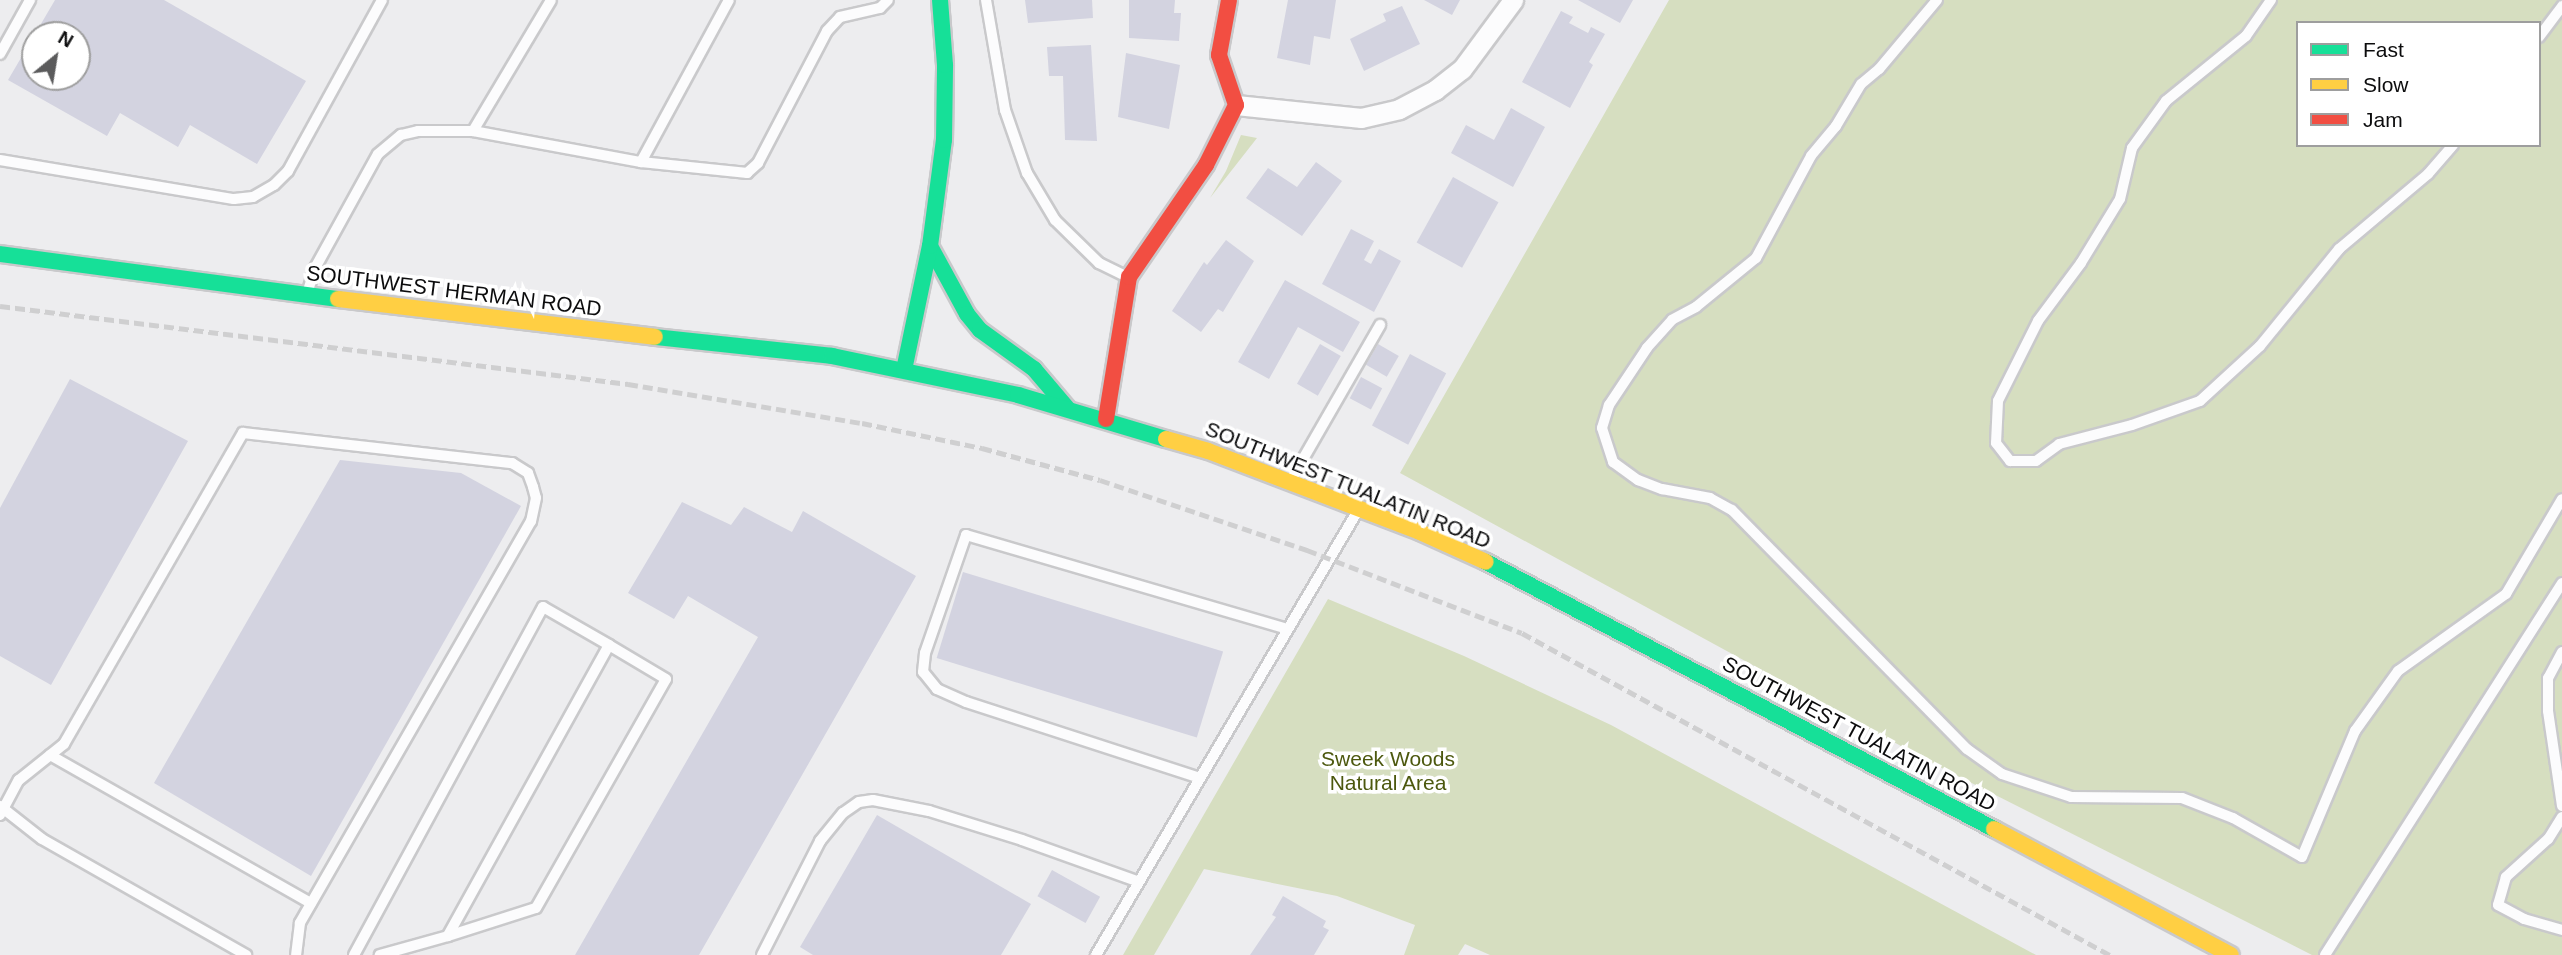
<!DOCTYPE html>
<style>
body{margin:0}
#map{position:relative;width:2562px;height:955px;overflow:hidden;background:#ededef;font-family:Helvetica,sans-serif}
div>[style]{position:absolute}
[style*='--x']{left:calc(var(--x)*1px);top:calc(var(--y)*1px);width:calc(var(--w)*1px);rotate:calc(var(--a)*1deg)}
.green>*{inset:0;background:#d6dec0}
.building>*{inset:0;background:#d3d3e0;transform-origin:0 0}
.roads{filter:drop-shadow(2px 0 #c9c9cb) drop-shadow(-2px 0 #c9c9cb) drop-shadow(0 2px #c9c9cb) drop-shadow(0 -2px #c9c9cb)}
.lane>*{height:10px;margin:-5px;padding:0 5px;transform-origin:5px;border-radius:5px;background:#fcfcfd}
.street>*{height:19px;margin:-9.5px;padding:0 9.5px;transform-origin:9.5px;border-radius:9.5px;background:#fcfcfd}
.fast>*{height:16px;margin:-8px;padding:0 8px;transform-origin:8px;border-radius:8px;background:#16e098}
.slow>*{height:16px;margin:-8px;padding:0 8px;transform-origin:8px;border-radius:8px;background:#ffcf43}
.jam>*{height:16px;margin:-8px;padding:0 8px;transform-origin:8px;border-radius:8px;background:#f24e42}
.rail>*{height:5px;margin-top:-2.5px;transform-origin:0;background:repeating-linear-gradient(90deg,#cfcfd0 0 10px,transparent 0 15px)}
span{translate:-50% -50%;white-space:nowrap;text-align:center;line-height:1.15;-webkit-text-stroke:7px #fff;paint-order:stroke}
.street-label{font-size:21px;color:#0c0c0d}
.park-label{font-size:21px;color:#4c580e}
.legend{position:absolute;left:2296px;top:21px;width:245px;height:126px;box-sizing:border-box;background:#fff;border:2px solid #9e9e9e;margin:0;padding:9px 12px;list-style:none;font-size:21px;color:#0c0c0d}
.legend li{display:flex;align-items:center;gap:14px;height:35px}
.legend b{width:35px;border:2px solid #9e9e9e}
.north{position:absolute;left:21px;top:21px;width:70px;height:70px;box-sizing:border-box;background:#fff;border:2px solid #9e9e9e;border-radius:50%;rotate:30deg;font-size:19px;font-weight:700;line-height:28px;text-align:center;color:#0c0c0d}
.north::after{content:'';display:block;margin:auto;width:24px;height:32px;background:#5b5b5c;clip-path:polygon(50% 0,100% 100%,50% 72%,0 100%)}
</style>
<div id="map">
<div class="green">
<div style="clip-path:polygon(evenodd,1669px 0,2562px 0,2562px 955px,2312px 955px,1934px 764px,1400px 473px,1669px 0,2298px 23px,2539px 23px,2539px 145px,2298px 145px,2298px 23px)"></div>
<div style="clip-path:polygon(1241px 135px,1257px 138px,1210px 198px,1226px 171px)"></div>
<div style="clip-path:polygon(1328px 599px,1464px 656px,1611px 725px,2036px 955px,1490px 955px,1465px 944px,1458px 955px,1404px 955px,1415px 925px,1337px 896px,1204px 869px,1154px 955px,1123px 955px)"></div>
</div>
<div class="building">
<div style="clip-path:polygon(evenodd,55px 0,164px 0,306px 81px,257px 164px,190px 125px,178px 147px,120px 113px,107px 136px,8px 80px,55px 0,35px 35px,77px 35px,77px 77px,35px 77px,35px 35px)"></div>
<div style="clip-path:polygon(1025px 0,1092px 0,1093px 18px,1028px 23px)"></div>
<div style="clip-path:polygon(1129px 0,1175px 0,1174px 13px,1181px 13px,1179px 41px,1129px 38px)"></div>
<div style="clip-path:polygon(1288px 0,1336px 0,1330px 39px,1314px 36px,1310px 65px,1277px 58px)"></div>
<div style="clip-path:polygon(1424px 0,1460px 0,1452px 15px)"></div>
<div style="clip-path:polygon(1578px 0,1633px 0,1620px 23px)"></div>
<div style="clip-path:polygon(1402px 6px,1420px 44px,1364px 71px,1350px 39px,1386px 21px,1383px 14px)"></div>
<div style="clip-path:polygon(1561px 11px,1573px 17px,1569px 23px,1588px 33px,1591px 27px,1605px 34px,1589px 62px,1593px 65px,1570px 108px,1522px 82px)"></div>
<div style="clip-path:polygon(1091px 45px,1097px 141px,1065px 140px,1063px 76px,1049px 76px,1047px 47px)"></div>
<div style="clip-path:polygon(1126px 53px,1180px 65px,1169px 129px,1118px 117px)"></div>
<div style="clip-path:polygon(1511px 108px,1545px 127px,1513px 187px,1451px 153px,1466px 125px,1494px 140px)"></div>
<div style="clip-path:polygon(1316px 162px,1342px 181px,1302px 236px,1246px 198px,1268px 168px,1297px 187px)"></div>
<div style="left:1453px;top:177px;width:52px;height:75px;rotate:29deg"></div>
<div style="clip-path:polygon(1351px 229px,1374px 241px,1364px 260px,1371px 264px,1379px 249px,1401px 261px,1374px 312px,1322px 284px)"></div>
<div style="clip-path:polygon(1226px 240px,1254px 261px,1223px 312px,1218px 309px,1201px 332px,1172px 311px,1204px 262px,1207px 265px)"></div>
<div style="clip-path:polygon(1285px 280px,1360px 322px,1343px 352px,1298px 327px,1269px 379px,1238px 362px)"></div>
<div style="left:1320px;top:344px;width:24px;height:46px;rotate:30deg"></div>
<div style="left:1378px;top:344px;width:24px;height:24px;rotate:30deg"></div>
<div style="left:1410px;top:354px;width:41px;height:81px;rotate:28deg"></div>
<div style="left:1361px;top:377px;width:24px;height:24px;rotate:28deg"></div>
<div style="clip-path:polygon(70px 379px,188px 441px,51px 685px,0 656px,0 508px)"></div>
<div style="clip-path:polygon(340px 460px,461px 473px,521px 506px,311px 876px,154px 783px)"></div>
<div style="clip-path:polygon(682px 502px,731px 525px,744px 507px,792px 532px,803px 511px,916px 576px,699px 955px,575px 955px,758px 637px,688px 596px,674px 619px,628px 593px)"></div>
<div style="left:963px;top:572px;width:272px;height:90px;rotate:17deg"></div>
<div style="clip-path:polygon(877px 815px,1031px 904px,1001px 955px,813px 955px,800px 947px)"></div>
<div style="left:1052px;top:870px;width:55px;height:30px;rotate:29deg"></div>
<div style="clip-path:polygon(1283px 896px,1326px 921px,1323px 927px,1329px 930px,1314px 955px,1250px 955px,1276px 917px,1272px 915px)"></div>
</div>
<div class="roads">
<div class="lane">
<div style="--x:986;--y:0;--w:112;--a:80.2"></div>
<div style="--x:1005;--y:110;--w:67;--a:70.8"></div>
<div style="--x:1027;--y:173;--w:55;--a:59.2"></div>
<div style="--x:1055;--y:220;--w:62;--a:44.3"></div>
<div style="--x:1099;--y:263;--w:30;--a:26"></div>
<div style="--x:1937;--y:0;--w:90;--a:130"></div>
<div style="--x:1879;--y:69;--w:23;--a:140"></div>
<div style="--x:1861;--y:84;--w:49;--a:120.8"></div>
<div style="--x:1836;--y:126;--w:39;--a:130"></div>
<div style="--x:1811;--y:156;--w:116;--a:118.3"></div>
<div style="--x:1756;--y:258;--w:77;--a:140.8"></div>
<div style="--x:1696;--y:307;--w:27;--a:152"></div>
<div style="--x:1672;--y:320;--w:38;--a:132"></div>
<div style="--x:1647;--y:348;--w:69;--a:123.7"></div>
<div style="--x:1609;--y:405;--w:24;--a:107"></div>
<div style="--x:1602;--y:428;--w:36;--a:72"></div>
<div style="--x:1613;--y:462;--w:31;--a:36"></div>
<div style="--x:1638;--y:480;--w:26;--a:21"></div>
<div style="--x:1662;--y:489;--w:49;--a:10.6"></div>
<div style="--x:1710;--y:498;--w:25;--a:29"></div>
<div style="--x:1732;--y:510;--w:335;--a:45.5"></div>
<div style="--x:1967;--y:749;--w:43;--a:35.5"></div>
<div style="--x:2002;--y:774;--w:73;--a:18.4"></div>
<div style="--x:2071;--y:797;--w:111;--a:0.5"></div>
<div style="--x:2182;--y:798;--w:55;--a:21.4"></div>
<div style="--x:2233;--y:818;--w:79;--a:29.5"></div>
<div style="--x:2302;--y:857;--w:137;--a:-67.2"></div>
<div style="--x:2355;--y:731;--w:74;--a:-54.4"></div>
<div style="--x:2398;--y:671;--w:133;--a:-35.5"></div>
<div style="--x:2506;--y:594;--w:110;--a:-59.5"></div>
<div style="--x:2271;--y:0;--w:44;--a:124.8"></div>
<div style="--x:2246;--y:36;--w:103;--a:140.9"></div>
<div style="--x:2166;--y:101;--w:58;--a:125.9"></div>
<div style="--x:2132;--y:148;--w:52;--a:103.2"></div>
<div style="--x:2120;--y:199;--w:75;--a:121.4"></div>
<div style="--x:2081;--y:263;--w:72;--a:126.6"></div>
<div style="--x:2038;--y:321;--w:89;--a:116.6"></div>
<div style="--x:1998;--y:401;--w:42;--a:92.7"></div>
<div style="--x:1996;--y:443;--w:23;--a:52"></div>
<div style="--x:2010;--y:461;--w:26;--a:0"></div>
<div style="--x:2036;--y:461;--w:29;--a:-36"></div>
<div style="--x:2059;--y:444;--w:75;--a:-14.6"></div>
<div style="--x:2132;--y:425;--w:72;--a:-19.4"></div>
<div style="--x:2200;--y:401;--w:81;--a:-42.5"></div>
<div style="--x:2260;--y:346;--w:125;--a:-50.8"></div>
<div style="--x:2339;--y:249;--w:116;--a:-40.1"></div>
<div style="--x:2428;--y:174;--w:38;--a:-49"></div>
<div style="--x:2539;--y:37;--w:39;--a:-53"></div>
<div style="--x:0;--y:54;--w:62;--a:-60.9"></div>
<div style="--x:473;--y:131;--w:152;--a:-59.2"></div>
<div style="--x:0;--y:160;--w:237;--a:9.5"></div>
<div style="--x:234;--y:199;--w:19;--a:-6"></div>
<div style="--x:253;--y:197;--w:24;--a:-30"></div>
<div style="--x:274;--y:185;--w:20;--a:-45"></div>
<div style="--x:288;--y:171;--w:195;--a:-61.2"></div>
<div style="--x:641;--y:162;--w:184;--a:-61.5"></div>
<div style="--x:307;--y:294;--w:27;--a:-73"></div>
<div style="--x:315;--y:268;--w:130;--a:-61.1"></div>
<div style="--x:378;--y:154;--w:30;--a:-40"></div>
<div style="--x:401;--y:135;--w:17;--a:-13"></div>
<div style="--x:418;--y:131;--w:55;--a:0"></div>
<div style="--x:473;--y:131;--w:171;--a:10.5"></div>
<div style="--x:641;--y:162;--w:107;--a:5.9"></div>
<div style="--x:747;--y:173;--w:15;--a:-42"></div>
<div style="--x:758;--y:163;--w:149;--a:-62.4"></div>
<div style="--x:827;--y:31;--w:19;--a:-47"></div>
<div style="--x:840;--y:17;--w:41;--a:-12.7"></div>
<div style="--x:880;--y:8;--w:11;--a:-45"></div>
<div style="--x:1291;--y:480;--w:179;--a:-60.1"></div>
<div style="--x:2562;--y:652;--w:30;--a:118"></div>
<div style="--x:2548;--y:678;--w:33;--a:90"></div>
<div style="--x:2548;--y:711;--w:96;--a:81.6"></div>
<div style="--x:50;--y:755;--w:300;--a:29.6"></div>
<div style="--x:1200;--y:778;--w:246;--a:-162"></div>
<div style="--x:966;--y:702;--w:32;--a:-156"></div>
<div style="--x:937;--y:689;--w:22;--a:-129"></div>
<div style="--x:923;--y:672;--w:19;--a:-84"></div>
<div style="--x:925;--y:653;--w:125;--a:-70.8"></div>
<div style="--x:966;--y:535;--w:335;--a:16.3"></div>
<div style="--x:0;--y:806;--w:53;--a:38.2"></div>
<div style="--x:42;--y:839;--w:235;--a:29.6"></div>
<div style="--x:0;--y:815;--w:40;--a:-62"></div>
<div style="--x:19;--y:780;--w:58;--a:-38.7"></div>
<div style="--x:64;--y:744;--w:359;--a:-60.1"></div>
<div style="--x:243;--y:433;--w:271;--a:6.4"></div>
<div style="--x:512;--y:463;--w:19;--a:32"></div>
<div style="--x:528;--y:473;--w:15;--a:70"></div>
<div style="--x:533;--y:487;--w:11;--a:75"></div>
<div style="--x:536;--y:498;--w:24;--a:102"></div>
<div style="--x:531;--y:521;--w:464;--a:119.9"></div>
<div style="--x:300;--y:923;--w:32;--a:97"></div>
<div style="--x:2562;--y:817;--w:26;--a:122"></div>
<div style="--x:2548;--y:839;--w:57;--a:137.9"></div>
<div style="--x:2506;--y:877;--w:29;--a:106"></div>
<div style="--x:2498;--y:905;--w:30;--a:28"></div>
<div style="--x:2524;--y:919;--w:40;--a:16"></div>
<div style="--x:448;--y:936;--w:92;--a:-17.7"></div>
<div style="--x:536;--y:908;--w:263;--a:-60.4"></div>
<div style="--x:666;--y:679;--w:66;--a:-149.2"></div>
<div style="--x:354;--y:955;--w:396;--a:-61.5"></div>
<div style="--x:543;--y:607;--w:76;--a:29.9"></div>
<div style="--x:609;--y:645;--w:333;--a:119"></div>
<div style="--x:448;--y:936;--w:71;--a:164.4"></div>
<div style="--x:762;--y:955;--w:128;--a:-63"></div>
<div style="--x:820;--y:841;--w:36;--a:-51"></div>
<div style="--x:843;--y:813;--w:19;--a:-35"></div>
<div style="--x:859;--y:802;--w:14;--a:-8"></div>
<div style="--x:873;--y:800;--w:57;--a:11.1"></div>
<div style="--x:929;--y:811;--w:97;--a:17.3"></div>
<div style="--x:1022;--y:840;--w:124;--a:19.7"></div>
<div style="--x:1096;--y:955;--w:514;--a:-59.49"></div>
<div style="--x:2325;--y:955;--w:441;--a:-57.5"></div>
</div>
<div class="street">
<div style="--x:1236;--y:105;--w:126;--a:5.9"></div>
<div style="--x:1361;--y:118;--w:39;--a:-13"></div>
<div style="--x:1399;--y:109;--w:41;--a:-27.8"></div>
<div style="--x:1435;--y:90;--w:34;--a:-38"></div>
<div style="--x:1462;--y:69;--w:86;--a:-53.5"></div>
</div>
<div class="fast">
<div style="--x:930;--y:246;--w:77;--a:61.4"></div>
<div style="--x:967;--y:314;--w:21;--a:51"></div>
<div style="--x:980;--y:330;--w:67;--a:35.8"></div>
<div style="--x:1034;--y:369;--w:52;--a:49.6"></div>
<div style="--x:0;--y:254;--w:341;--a:7.6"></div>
<div style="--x:655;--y:337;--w:178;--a:6.1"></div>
<div style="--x:832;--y:356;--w:190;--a:11.8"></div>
<div style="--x:1018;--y:395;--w:154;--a:16.6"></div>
<div style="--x:904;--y:370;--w:127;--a:-78.2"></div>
<div style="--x:930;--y:246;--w:107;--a:-82.5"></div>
<div style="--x:944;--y:140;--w:75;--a:-89.2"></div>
<div style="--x:945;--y:65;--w:65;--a:-94.4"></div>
<div style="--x:1486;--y:562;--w:574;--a:27.73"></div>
</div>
<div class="slow">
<div style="--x:338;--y:299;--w:319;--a:6.8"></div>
<div style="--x:1166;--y:439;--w:44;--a:15.9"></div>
<div style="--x:1208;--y:451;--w:227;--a:20.9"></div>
<div style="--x:1420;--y:532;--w:72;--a:24.4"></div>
<div style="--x:1994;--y:829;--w:268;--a:28"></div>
</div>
<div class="jam">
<div style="--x:1106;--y:419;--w:144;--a:-80.8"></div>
<div style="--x:1129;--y:277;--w:136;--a:-55.5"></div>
<div style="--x:1206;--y:165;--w:67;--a:-63.4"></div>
<div style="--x:1236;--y:105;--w:53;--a:-108.8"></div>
<div style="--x:1219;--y:55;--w:56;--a:-79.7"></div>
</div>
</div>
<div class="rail">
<div style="--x:0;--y:306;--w:633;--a:7.08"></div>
<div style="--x:628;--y:384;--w:237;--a:9.5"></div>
<div style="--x:862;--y:423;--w:123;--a:11.8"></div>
<div style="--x:982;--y:448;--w:122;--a:15.2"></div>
<div style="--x:1100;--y:480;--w:219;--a:18.7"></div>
<div style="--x:1307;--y:550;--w:230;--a:21.1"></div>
<div style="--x:1522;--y:633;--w:670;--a:28.71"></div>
</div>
<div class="street-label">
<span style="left:454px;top:291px;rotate:7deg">SOUTHWEST HERMAN ROAD</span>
<span style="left:1348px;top:485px;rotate:22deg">SOUTHWEST TUALATIN ROAD</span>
<span style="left:1859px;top:734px;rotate:28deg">SOUTHWEST TUALATIN ROAD</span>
</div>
<div class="park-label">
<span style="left:1388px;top:771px">Sweek Woods<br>Natural Area</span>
</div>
<ul class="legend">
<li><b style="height:9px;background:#16e098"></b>Fast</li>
<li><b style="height:9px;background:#ffcf43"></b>Slow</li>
<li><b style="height:9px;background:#f24e42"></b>Jam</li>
</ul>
<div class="north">N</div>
</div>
